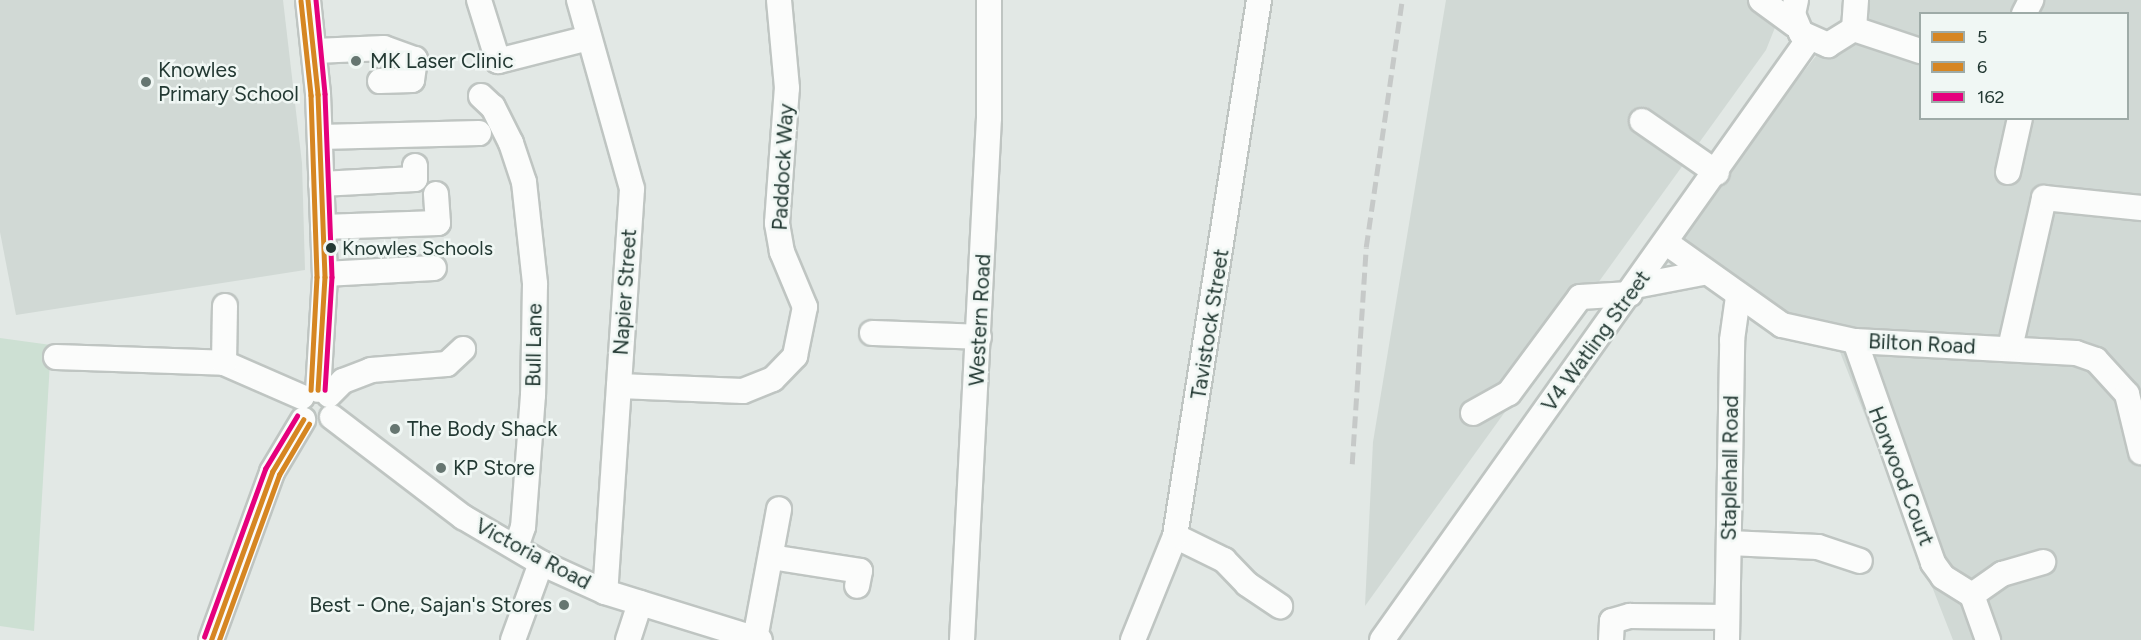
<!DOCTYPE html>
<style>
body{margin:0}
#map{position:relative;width:2141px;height:640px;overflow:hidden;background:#e2e8e5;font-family:Figtree,sans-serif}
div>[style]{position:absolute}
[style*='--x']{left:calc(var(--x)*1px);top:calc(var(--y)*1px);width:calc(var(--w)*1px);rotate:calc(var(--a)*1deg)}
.built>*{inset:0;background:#d1d9d5}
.green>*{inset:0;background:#cde0d3}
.roads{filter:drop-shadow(2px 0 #bfc5c2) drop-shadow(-2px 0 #bfc5c2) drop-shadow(0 2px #bfc5c2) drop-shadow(0 -2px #bfc5c2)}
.minor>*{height:24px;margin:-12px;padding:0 12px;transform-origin:12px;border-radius:12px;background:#fbfcfb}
.rail>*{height:4.5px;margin-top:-2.25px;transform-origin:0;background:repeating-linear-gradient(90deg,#c6c9c8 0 12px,transparent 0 18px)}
.bus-1>*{height:4.5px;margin:-2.25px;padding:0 2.25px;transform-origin:2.25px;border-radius:2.25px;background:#d68622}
.bus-2>*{height:4.5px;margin:-2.25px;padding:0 2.25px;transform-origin:2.25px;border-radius:2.25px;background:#d68622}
.bus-3>*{height:4.5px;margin:-2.25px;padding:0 2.25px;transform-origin:2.25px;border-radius:2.25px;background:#e5007d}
.dots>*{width:16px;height:16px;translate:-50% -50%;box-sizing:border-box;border:3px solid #f0f7f4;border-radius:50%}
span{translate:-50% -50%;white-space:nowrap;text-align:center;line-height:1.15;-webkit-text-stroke:5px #f0f7f4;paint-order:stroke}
.bus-label{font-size:20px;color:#233933}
.left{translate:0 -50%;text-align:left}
.poi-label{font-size:21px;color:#233933}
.right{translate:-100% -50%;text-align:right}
.street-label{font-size:21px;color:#233933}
.legend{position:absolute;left:1919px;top:12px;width:210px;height:108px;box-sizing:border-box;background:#f0f7f4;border:2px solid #9eaba7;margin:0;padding:8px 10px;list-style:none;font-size:18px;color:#233933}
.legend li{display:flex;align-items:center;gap:12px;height:30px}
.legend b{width:30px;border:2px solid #9eaba7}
</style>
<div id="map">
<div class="built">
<div style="clip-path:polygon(0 0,283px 0,302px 163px,305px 270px,16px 315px,0 232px)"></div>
<div style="clip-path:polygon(1446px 0,1786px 0,1766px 50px,1365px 606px,1373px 442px)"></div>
<div style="clip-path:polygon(evenodd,1860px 0,2141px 0,2141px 640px,1953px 640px,1840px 352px,1668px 244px,1860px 0,1920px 14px,2128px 14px,2128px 118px,1920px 118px,1920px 14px)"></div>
</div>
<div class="green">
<div style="clip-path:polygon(0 338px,51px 345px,34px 631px,0 626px)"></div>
</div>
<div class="roads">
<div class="minor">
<div style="--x:308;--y:0;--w:95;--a:83.9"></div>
<div style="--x:318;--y:94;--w:183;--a:87.8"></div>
<div style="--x:325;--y:277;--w:113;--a:93.5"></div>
<div style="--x:479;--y:0;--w:64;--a:72.7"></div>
<div style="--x:498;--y:61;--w:94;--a:-14.2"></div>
<div style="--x:579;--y:0;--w:196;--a:74.3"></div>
<div style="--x:632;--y:189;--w:404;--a:93.8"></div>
<div style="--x:1761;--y:0;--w:42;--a:36.3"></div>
<div style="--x:1796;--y:0;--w:14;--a:102"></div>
<div style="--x:1793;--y:14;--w:21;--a:67"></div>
<div style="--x:1801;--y:33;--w:30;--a:24"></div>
<div style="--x:1828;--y:45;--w:31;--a:-32"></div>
<div style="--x:1854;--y:29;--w:29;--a:-86"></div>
<div style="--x:2024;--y:14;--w:16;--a:-63"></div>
<div style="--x:1854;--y:29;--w:70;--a:18.4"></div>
<div style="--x:315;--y:51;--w:69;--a:-2.5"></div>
<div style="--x:384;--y:48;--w:33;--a:20"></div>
<div style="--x:415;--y:59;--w:21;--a:98"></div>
<div style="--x:412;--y:80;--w:32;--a:178"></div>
<div style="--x:481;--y:96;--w:16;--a:43"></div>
<div style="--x:493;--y:107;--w:40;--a:63.4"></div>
<div style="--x:511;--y:143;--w:41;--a:71.6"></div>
<div style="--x:524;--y:182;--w:103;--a:83.8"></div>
<div style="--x:535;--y:284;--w:111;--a:91"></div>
<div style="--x:533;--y:395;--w:132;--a:94.3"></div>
<div style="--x:523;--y:527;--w:21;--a:109"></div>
<div style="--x:1642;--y:121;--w:91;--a:34.7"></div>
<div style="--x:320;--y:137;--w:159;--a:-1.4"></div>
<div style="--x:2008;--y:172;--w:55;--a:-77.5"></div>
<div style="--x:321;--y:184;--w:94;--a:-3"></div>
<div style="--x:415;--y:179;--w:13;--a:-90"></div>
<div style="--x:323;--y:227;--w:115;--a:-2"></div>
<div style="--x:438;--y:223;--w:29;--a:-94"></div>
<div style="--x:1668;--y:244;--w:140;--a:35.4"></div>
<div style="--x:1782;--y:325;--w:75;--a:12.4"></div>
<div style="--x:1855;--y:341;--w:221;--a:3.1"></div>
<div style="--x:2076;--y:353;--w:21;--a:19"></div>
<div style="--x:2096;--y:360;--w:46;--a:47.6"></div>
<div style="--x:2127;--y:394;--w:60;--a:76.4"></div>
<div style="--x:325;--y:274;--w:109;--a:-3.2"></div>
<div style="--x:1635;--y:286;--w:69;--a:-10.8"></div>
<div style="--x:872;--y:333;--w:107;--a:2.1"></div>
<div style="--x:1855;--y:341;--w:235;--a:70.6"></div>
<div style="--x:1933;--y:563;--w:17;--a:54"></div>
<div style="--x:1943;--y:577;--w:34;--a:32"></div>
<div style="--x:1972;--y:595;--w:48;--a:70.4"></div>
<div style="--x:2010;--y:348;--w:154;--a:-77.2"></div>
<div style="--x:2044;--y:198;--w:98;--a:5.9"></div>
<div style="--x:56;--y:357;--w:168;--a:2"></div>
<div style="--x:224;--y:363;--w:85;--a:23.6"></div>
<div style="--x:224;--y:363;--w:57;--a:-89"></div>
<div style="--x:619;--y:386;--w:124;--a:2.3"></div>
<div style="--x:743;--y:391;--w:32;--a:-22"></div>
<div style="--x:773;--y:379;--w:32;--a:-46"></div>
<div style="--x:795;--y:356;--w:50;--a:-78.5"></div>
<div style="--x:805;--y:307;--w:60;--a:-112.7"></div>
<div style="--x:782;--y:252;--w:29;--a:-100"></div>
<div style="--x:777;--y:223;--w:135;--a:-85.8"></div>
<div style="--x:787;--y:88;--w:88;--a:-95.2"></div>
<div style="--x:329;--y:395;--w:20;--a:-45"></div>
<div style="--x:343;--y:381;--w:30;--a:-21"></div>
<div style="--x:371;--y:370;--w:76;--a:-4.5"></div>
<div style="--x:447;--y:364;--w:22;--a:-43"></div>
<div style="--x:1473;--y:413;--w:41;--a:-29.1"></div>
<div style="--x:1509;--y:393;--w:119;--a:-53.5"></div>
<div style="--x:1580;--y:297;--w:50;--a:-3.4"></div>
<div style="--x:332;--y:417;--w:165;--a:37.4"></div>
<div style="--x:463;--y:517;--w:91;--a:30.5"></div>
<div style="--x:541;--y:563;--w:70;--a:24.4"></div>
<div style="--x:605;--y:592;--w:162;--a:17.2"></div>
<div style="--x:1175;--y:536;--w:55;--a:26.1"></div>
<div style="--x:1224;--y:560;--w:33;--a:46"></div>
<div style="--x:1247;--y:584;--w:40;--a:34"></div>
<div style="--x:1729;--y:543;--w:89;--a:2.6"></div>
<div style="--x:1818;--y:547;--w:44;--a:18.4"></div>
<div style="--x:771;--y:557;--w:90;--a:8.9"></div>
<div style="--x:860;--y:571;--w:15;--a:101"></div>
<div style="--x:1972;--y:595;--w:37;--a:-35"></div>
<div style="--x:2002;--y:574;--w:43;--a:-16.3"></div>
<div style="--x:755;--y:639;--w:132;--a:-79.5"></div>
<div style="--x:211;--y:640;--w:179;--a:-70"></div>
<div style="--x:272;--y:472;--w:61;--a:-59.2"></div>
<div style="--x:513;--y:640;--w:82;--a:-70"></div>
<div style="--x:628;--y:640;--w:39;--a:-72"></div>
<div style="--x:962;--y:640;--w:523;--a:-87.04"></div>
<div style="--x:989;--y:118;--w:118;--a:-90"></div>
<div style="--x:1133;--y:640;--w:112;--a:-68"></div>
<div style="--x:1175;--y:536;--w:543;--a:-81.09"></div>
<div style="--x:1382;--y:640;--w:736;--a:-54.63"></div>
<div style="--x:1611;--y:640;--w:19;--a:-87"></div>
<div style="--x:1612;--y:621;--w:19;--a:-16"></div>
<div style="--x:1630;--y:616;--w:97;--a:0.6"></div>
<div style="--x:1727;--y:640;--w:300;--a:-89"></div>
<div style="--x:1732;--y:340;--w:43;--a:-82.1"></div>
</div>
</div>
<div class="rail">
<div style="--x:1352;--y:464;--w:217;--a:-86.3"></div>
<div style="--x:1366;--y:247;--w:250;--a:-81.7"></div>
</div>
<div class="bus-1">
<div style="--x:308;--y:0;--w:95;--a:83.9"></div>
<div style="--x:318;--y:94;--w:183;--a:87.8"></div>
<div style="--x:325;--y:277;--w:113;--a:93.5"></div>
<div style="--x:211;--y:640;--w:179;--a:-70"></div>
<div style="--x:272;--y:472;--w:61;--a:-59.2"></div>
</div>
<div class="bus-2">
<div style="--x:301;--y:1;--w:95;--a:83.9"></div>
<div style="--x:311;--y:95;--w:182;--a:88.1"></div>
<div style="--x:317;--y:277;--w:113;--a:93"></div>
<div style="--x:219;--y:640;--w:176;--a:-70"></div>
<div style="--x:279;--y:475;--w:59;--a:-59.5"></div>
</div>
<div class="bus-3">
<div style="--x:316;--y:0;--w:94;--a:84.5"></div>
<div style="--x:325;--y:94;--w:183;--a:87.8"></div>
<div style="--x:332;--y:277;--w:113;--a:93.5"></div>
<div style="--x:204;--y:637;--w:179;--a:-70"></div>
<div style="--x:265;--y:469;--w:62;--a:-58.9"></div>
</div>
<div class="dots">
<div style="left:356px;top:61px;background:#667671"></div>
<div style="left:146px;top:82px;background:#667671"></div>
<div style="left:331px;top:248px;background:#233933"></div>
<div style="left:395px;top:429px;background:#667671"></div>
<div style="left:441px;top:468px;background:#667671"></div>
<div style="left:564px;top:605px;background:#667671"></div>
</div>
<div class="bus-label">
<span class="left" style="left:342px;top:248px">Knowles Schools</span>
</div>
<div class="poi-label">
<span class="left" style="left:370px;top:61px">MK Laser Clinic</span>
<span class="left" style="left:158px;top:82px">Knowles<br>Primary School</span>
<span class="left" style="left:407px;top:429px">The Body Shack</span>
<span class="left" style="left:453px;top:468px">KP Store</span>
<span class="right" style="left:552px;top:605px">Best - One, Sajan's Stores</span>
</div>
<div class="street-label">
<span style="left:783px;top:167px;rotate:-87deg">Paddock Way</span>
<span style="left:625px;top:292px;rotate:-86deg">Napier Street</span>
<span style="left:980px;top:320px;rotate:-87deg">Western Road</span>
<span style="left:1210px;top:324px;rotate:-81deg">Tavistock Street</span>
<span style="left:1596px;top:341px;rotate:-54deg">V4 Watling Street</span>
<span style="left:1922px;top:344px;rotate:3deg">Bilton Road</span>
<span style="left:534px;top:345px;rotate:-89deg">Bull Lane</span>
<span style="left:1730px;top:468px;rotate:-89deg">Staplehall Road</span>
<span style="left:1901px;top:476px;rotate:69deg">Horwood Court</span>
<span style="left:533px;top:554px;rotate:28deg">Victoria Road</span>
</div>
<ul class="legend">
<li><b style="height:8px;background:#d68622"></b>5</li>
<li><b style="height:8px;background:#d68622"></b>6</li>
<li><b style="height:8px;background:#e5007d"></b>162</li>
</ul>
</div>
